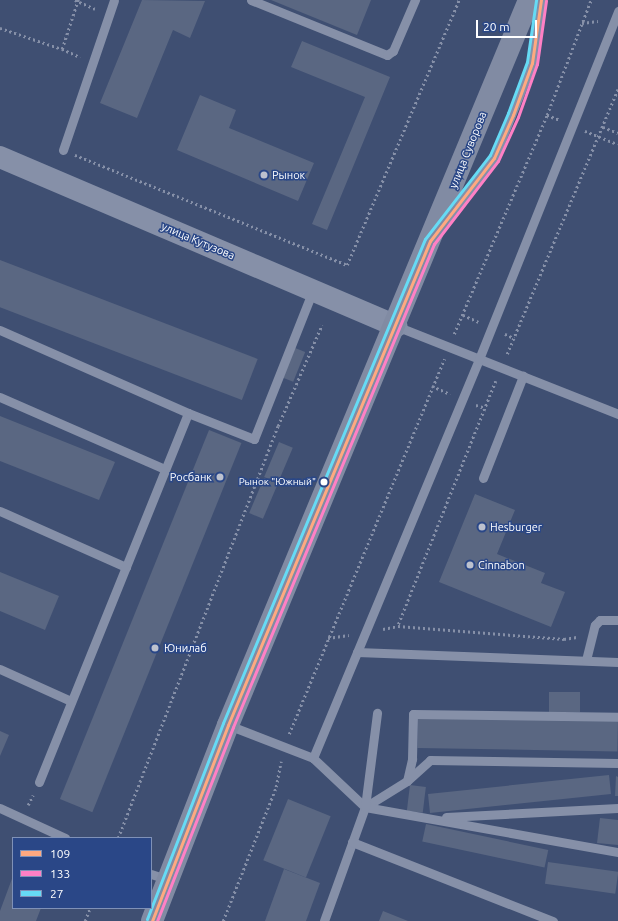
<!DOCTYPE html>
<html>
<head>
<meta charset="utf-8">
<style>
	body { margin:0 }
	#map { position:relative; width:618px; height:921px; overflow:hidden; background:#3f4f72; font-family:Ubuntu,sans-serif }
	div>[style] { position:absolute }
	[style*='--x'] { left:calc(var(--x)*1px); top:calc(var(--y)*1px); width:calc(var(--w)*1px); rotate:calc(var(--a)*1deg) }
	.building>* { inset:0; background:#5a6782; transform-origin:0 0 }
	.path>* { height:2.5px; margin-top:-1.25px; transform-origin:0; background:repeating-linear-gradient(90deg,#8690a8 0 2px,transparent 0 5px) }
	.service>* { height:9px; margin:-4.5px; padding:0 4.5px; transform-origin:4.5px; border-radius:4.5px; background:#8690a8 }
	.tertiary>* { height:22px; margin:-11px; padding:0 11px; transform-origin:11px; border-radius:11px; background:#8690a8 }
	.secondary>* { height:22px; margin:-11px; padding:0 11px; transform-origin:11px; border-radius:11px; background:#818ba3 }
	.bus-1>* { height:3px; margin:-1.5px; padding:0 1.5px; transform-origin:1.5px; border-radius:1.5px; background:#ffa980 }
	.bus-2>* { height:3px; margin:-1.5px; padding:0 1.5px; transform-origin:1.5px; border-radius:1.5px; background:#ff80c5 }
	.bus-3>* { height:3px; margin:-1.5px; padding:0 1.5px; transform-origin:1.5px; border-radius:1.5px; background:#66dbf5 }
	.dots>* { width:11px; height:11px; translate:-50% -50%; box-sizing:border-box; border:2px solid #2a4787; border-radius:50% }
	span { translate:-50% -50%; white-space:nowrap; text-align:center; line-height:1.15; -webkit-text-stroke:3px #2a4787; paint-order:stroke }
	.bus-label { font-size:10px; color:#fff }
	.right { translate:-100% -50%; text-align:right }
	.street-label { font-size:11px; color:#fff }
	.poi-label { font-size:11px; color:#fff }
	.left { translate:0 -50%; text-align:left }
	.legend { position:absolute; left:12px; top:837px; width:140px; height:72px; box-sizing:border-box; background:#2a4787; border:1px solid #7f91b7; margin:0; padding:5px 7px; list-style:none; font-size:12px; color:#fff }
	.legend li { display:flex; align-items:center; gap:8px; height:20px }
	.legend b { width:20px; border:1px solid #7f91b7 }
	.scale { position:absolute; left:476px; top:20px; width:61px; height:18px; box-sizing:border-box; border:2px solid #fff; border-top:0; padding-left:5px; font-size:12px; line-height:14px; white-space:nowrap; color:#fff; -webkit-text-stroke:3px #2a4787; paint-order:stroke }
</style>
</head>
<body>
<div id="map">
	<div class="building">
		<div style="clip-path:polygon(142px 0,205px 1px,190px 38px,173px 30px,137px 118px,100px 103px)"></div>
		<div style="clip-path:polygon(271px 0,371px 0,357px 35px)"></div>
		<div style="clip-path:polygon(302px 41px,390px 77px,327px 230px,312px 224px,365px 97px,291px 67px)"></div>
		<div style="clip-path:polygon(200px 95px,236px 110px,229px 128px,314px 163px,298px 201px,177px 150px)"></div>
		<div style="left:0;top:260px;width:276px;height:44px;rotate:21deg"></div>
		<div style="left:295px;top:348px;width:11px;height:32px;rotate:22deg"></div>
		<div style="clip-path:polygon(0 416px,115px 462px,99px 500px,0 461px)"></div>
		<div style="left:209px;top:430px;width:35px;height:398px;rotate:22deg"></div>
		<div style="left:279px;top:442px;width:15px;height:38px;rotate:23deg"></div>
		<div style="left:264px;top:478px;width:15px;height:38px;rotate:23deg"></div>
		<div style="clip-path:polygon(475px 494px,515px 510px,497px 554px,545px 573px,541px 583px,565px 592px,551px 627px,439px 582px)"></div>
		<div style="clip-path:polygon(0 572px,59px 596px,45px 630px,0 611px)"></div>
		<div style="left:549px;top:692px;width:31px;height:20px"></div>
		<div style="left:418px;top:717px;width:200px;height:31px;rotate:1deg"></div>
		<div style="clip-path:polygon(0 731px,9px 735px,0 756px)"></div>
		<div style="left:609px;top:775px;width:19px;height:182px;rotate:84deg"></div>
		<div style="clip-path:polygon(616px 776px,618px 777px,618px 796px,615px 796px)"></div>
		<div style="left:410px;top:785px;width:16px;height:26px;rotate:7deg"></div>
		<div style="left:288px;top:799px;width:46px;height:66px;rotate:22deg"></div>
		<div style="clip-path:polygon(600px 818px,618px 820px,618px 845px,597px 843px)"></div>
		<div style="left:426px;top:824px;width:125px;height:18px;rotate:12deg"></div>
		<div style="left:548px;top:862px;width:71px;height:22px;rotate:8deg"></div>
		<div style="clip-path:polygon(284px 869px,320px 883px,306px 921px,265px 921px)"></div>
		<div style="clip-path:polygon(13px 876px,13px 908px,41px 908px,36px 921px,0 921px,0 911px)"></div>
		<div style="clip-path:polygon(383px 911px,408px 921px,379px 921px)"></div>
	</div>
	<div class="path">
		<div style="--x:75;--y:0;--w:22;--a:24"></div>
		<div style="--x:582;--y:23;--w:16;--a:-7"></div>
		<div style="--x:0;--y:28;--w:65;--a:18.7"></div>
		<div style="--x:62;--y:49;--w:52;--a:-71.9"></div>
		<div style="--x:62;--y:49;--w:20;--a:24"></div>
		<div style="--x:547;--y:115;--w:14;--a:21"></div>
		<div style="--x:603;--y:127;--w:16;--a:22"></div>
		<div style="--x:585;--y:131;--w:35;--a:22"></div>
		<div style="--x:75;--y:155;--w:293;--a:22"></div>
		<div style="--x:347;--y:265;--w:288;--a:-67.1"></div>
		<div style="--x:463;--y:315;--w:17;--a:24"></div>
		<div style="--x:454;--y:334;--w:238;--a:-67"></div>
		<div style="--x:547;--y:115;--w:123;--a:-69.1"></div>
		<div style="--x:505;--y:334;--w:10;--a:24"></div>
		<div style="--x:507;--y:354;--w:287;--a:-67.3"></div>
		<div style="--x:496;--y:381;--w:264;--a:111.8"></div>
		<div style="--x:398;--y:626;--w:167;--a:4.5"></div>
		<div style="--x:564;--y:639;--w:13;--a:-9"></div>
		<div style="--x:432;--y:386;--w:20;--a:24"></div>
		<div style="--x:476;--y:405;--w:9;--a:18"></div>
		<div style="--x:383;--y:629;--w:15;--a:-11"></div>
		<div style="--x:328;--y:638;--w:21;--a:-8"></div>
		<div style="--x:289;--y:734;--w:406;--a:-67.5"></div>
		<div style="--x:28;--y:805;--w:11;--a:-63"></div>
		<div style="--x:118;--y:838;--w:442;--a:-68.8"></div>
		<div style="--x:278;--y:426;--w:110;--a:-66.5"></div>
		<div style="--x:85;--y:921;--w:14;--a:-69"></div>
		<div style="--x:223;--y:921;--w:144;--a:-68.4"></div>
		<div style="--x:276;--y:787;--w:26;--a:-79"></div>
	</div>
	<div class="service">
		<div style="--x:251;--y:0;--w:147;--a:22"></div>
		<div style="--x:387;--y:55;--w:7;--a:-34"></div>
		<div style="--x:393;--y:51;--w:56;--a:-66.7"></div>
		<div style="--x:63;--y:150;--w:158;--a:-71.2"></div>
		<div style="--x:446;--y:221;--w:79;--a:-52.7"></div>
		<div style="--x:494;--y:158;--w:102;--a:-68.2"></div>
		<div style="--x:532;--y:63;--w:64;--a:-81.9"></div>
		<div style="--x:396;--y:326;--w:239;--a:21.6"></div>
		<div style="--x:0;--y:330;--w:206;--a:23.8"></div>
		<div style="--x:0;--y:397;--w:180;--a:23.6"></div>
		<div style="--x:483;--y:478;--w:110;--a:-68.6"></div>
		<div style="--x:0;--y:511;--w:138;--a:24"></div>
		<div style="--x:357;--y:652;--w:261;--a:2.2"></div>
		<div style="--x:586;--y:660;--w:36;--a:-76"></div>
		<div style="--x:595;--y:625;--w:7;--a:-45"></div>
		<div style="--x:600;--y:620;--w:18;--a:0"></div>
		<div style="--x:0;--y:669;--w:78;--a:24.3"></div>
		<div style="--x:228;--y:725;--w:91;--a:21.2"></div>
		<div style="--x:313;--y:758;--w:71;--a:43.3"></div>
		<div style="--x:365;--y:807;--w:121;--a:109.8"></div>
		<div style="--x:313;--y:758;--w:432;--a:-67.4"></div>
		<div style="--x:479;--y:359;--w:375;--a:-68.2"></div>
		<div style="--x:407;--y:781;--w:23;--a:-77"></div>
		<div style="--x:412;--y:759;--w:45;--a:-88.7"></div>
		<div style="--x:413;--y:714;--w:205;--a:0.8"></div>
		<div style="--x:39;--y:782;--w:398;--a:-68"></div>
		<div style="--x:188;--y:413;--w:71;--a:21.5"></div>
		<div style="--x:254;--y:439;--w:160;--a:-68.4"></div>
		<div style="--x:365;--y:807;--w:49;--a:-31.8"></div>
		<div style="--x:407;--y:781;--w:31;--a:-42"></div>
		<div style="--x:430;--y:760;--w:188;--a:0.9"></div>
		<div style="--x:365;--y:807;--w:257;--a:10.1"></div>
		<div style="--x:365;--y:807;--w:95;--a:-82.7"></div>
		<div style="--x:0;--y:808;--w:72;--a:24.8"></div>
		<div style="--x:446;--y:817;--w:172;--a:-3"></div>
		<div style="--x:352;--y:842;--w:216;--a:21.5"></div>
		<div style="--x:151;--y:874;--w:16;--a:18"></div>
	</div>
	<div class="tertiary">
		<div style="--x:0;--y:157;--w:431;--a:23.1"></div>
	</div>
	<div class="secondary">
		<div style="--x:152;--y:921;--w:210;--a:-68.8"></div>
		<div style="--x:228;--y:725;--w:785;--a:-67.45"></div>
	</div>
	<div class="bus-1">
		<div style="--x:152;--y:921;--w:210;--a:-68.8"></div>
		<div style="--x:228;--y:725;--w:524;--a:-67.35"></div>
		<div style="--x:430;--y:241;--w:105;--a:-52.4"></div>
		<div style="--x:494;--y:158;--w:47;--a:-66.2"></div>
		<div style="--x:513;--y:115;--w:55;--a:-69.9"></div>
		<div style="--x:532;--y:63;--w:64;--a:-81.9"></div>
	</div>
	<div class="bus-2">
		<div style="--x:157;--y:921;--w:208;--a:-68.6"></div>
		<div style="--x:233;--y:727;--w:523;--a:-67.41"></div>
		<div style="--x:434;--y:244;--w:105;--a:-52.4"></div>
		<div style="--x:498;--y:161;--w:48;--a:-65.6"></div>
		<div style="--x:518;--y:117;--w:56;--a:-70.3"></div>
		<div style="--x:537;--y:64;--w:64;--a:-81.9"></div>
	</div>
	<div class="bus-3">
		<div style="--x:147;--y:919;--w:210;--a:-68.8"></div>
		<div style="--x:223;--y:723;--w:524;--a:-67.35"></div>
		<div style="--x:425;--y:239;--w:106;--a:-52.3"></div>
		<div style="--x:490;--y:155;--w:46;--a:-66.8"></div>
		<div style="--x:508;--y:113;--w:54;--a:-69.6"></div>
		<div style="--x:527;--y:62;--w:63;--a:-81.7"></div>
	</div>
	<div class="dots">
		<div style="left:264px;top:175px;background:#bcc1ce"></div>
		<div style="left:220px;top:477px;background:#bcc1ce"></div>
		<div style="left:324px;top:482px;background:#fff"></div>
		<div style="left:482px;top:527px;background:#bcc1ce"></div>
		<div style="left:470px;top:565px;background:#bcc1ce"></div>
		<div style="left:155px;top:648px;background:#bcc1ce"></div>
	</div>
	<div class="bus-label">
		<span class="right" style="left:316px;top:482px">Рынок "Южный"</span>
	</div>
	<div class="street-label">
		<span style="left:468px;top:150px;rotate:-68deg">улица Суворова</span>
		<span style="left:198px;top:241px;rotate:23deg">улица Кутузова</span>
	</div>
	<div class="poi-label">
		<span class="left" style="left:272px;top:175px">Рынок</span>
		<span class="right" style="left:212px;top:477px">Росбанк</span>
		<span class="left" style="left:490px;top:527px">Hesburger</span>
		<span class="left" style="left:478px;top:565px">Cinnabon</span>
		<span class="left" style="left:164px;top:648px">Юнилаб</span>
	</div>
	<ul class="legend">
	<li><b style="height:5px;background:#ffa980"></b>109</li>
	<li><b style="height:5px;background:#ff80c5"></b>133</li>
	<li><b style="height:5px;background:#66dbf5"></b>27</li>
	</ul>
	<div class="scale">20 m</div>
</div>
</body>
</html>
